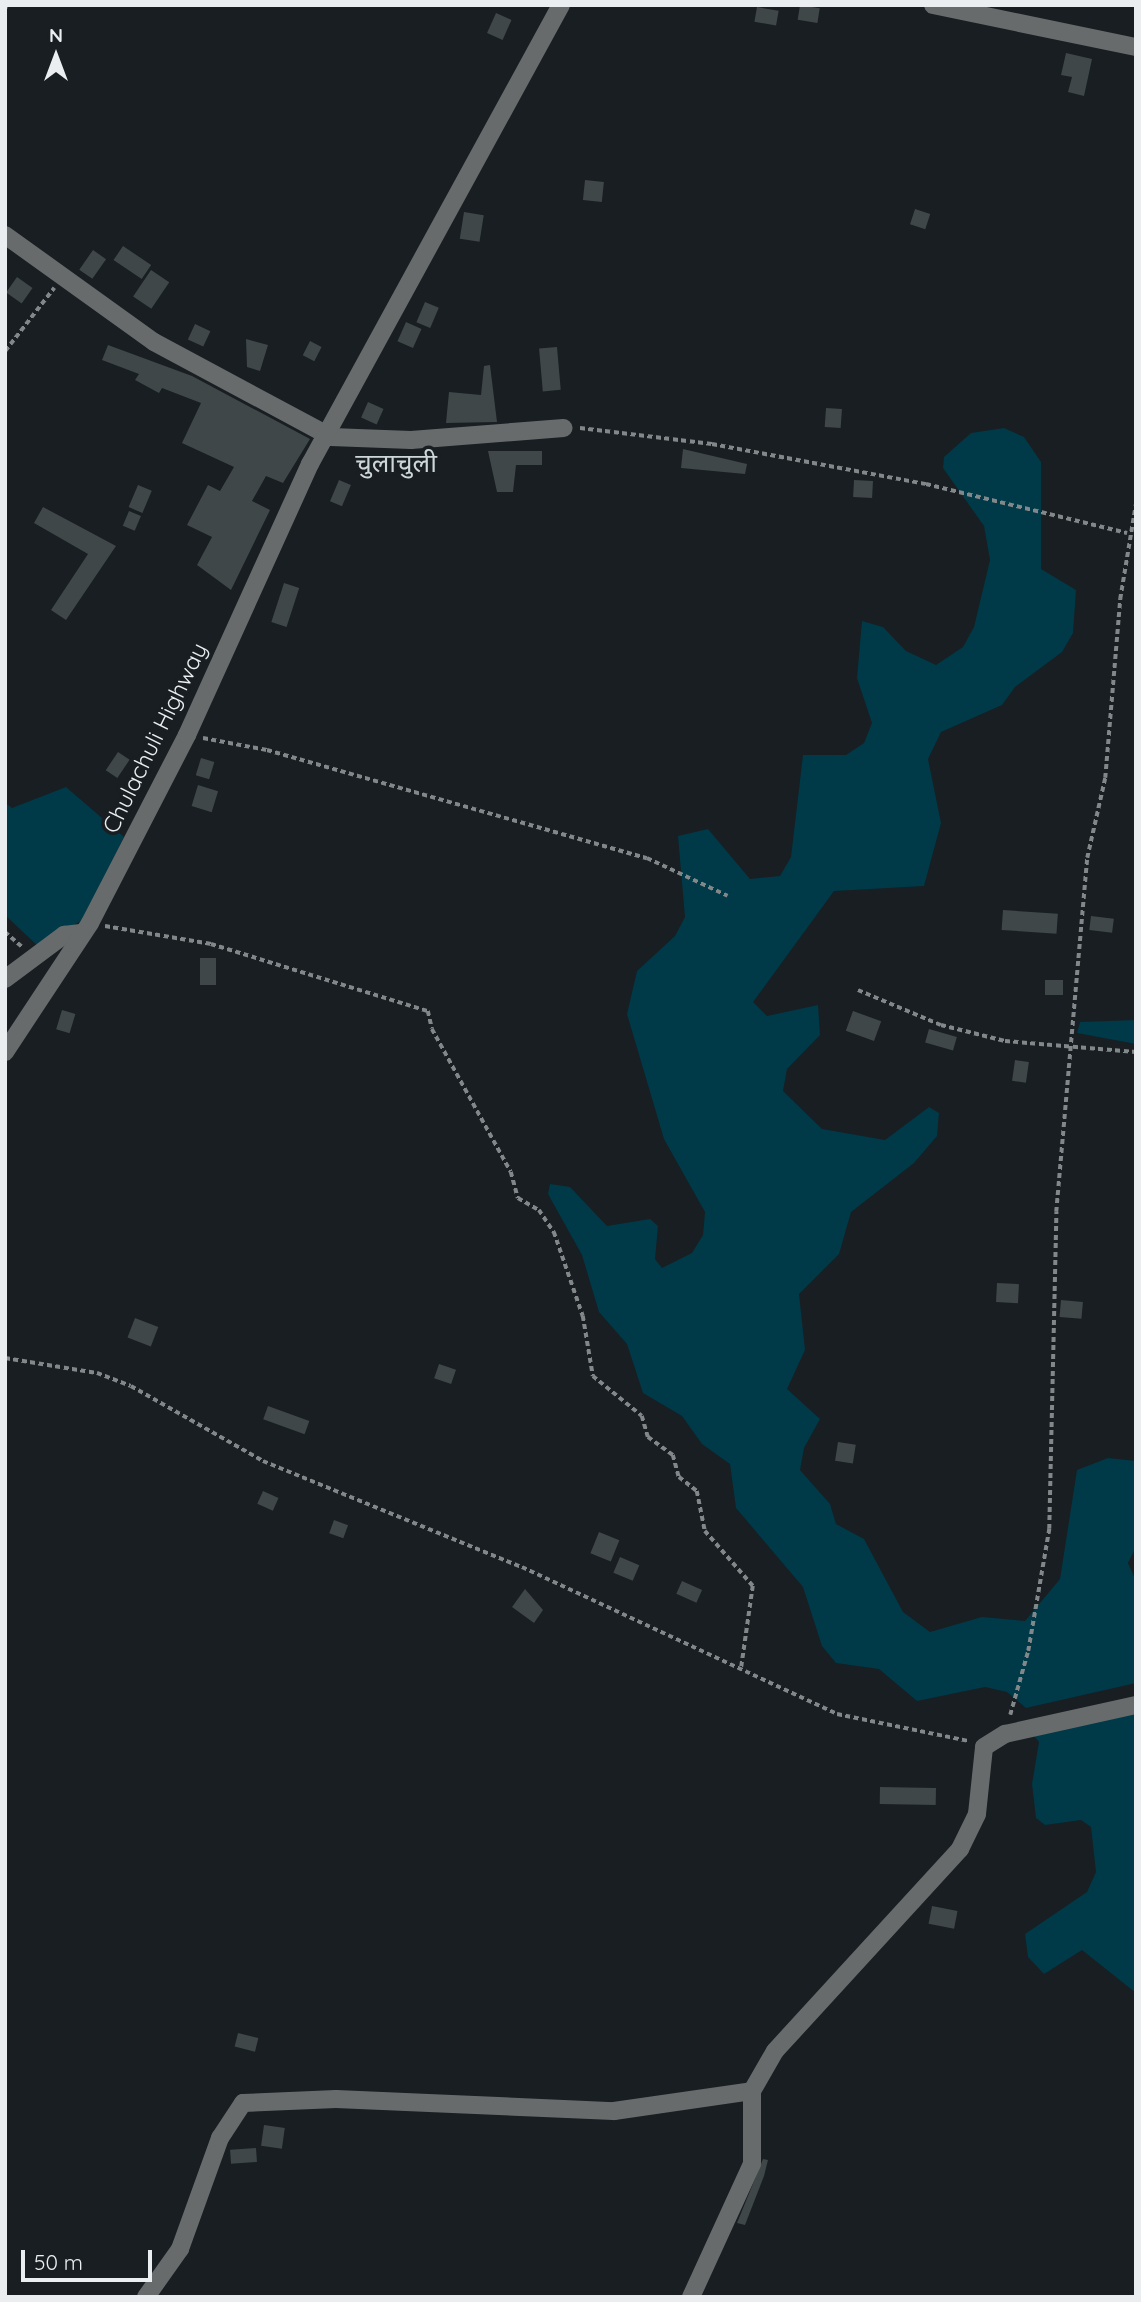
<!DOCTYPE html>
<html>
<head>
<meta charset="utf-8">
<style>
	body { margin:0 }
	#map { position:relative; width:1141px; height:2302px; overflow:hidden; background:#181e21; font-family:Quicksand,"Noto Sans Devanagari",sans-serif }
	div>[style] { position:absolute }
	[style*='--x'] { left:calc(var(--x)*1px); top:calc(var(--y)*1px); width:calc(var(--w)*1px); rotate:calc(var(--a)*1deg) }
	.green>* { inset:0; background:#003948 }
	.building>* { inset:0; background:#3f4749; transform-origin:0 0 }
	.path>* { height:3.5px; margin-top:-1.75px; transform-origin:0; background:repeating-linear-gradient(90deg,#82878a 0 5px,transparent 0 8.5px) }
	.minor>* { height:18px; margin:-9px; padding:0 9px; transform-origin:9px; border-radius:9px; background:#676b6c }
	.tertiary>* { height:18px; margin:-9px; padding:0 9px; transform-origin:9px; border-radius:9px; background:#676b6c }
	span { translate:-50% -50%; white-space:nowrap; text-align:center; line-height:1.15; -webkit-text-stroke:7px #181e21; paint-order:stroke }
	.street-label { font-size:23px; color:#eaeef0 }
	.quarter-label { font-size:26px; color:#cdd6d9 }
	.frame { position:absolute; inset:0; border:7px solid #eaeef0; pointer-events:none }
	.north { position:absolute; left:21px; top:21px; width:70px; height:70px; -webkit-text-stroke:5px #181e21; paint-order:stroke; rotate:0deg; font-size:19px; font-weight:700; line-height:28px; text-align:center; color:#eaeef0 }
	.north::after { content:''; display:block; margin:auto; width:24px; height:32px; background:#eaeef0; clip-path:polygon(50% 0,100% 100%,50% 72%,0 100%) }
	.scale { position:absolute; left:21px; top:2250px; width:131px; height:32px; box-sizing:border-box; border:4px solid #eaeef0; border-top:0; padding-left:9px; font-size:21px; line-height:24px; white-space:nowrap; color:#eaeef0; -webkit-text-stroke:5px #181e21; paint-order:stroke }
</style>
</head>
<body>
<div id="map">
	<div class="green">
		<div style="clip-path:polygon(1004px 428px,1024px 437px,1041px 462px,1041px 569px,1076px 590px,1073px 633px,1062px 652px,1015px 687px,1002px 705px,941px 732px,928px 759px,941px 823px,924px 886px,834px 891px,753px 1002px,767px 1016px,818px 1005px,820px 1035px,787px 1069px,783px 1091px,822px 1129px,885px 1140px,929px 1107px,939px 1113px,937px 1136px,914px 1163px,851px 1212px,839px 1254px,799px 1294px,805px 1350px,787px 1389px,820px 1419px,804px 1448px,800px 1470px,830px 1504px,836px 1524px,864px 1539px,903px 1612px,930px 1632px,982px 1617px,1025px 1621px,1060px 1579px,1077px 1470px,1108px 1458px,1136px 1461px,1136px 1547px,1128px 1563px,1136px 1581px,1136px 1683px,1026px 1708px,1007px 1692px,985px 1687px,917px 1701px,879px 1669px,836px 1663px,822px 1646px,803px 1587px,736px 1508px,730px 1464px,702px 1444px,682px 1416px,643px 1393px,627px 1344px,599px 1312px,582px 1255px,548px 1194px,550px 1184px,570px 1187px,607px 1226px,650px 1219px,658px 1226px,655px 1259px,662px 1268px,692px 1253px,703px 1235px,705px 1212px,664px 1139px,627px 1014px,637px 971px,675px 936px,685px 917px,678px 836px,708px 829px,750px 879px,780px 876px,791px 857px,803px 755px,846px 755px,864px 743px,872px 723px,857px 678px,862px 621px,883px 627px,906px 651px,936px 665px,963px 647px,974px 627px,990px 560px,984px 526px,943px 468px,944px 457px,971px 433px)"></div>
		<div style="clip-path:polygon(66px 787px,124px 837px,82px 920px,39px 947px,5px 915px,5px 803px,12px 808px)"></div>
		<div style="clip-path:polygon(1136px 1020px,1136px 1044px,1077px 1033px,1080px 1022px)"></div>
		<div style="clip-path:polygon(1136px 1698px,1136px 1993px,1082px 1950px,1044px 1974px,1028px 1957px,1025px 1934px,1087px 1892px,1096px 1872px,1091px 1827px,1081px 1820px,1045px 1825px,1036px 1818px,1032px 1784px,1039px 1742px,1032px 1733px)"></div>
	</div>
	<div class="building">
		<div style="left:800px;top:5px;width:20px;height:15px;rotate:9deg"></div>
		<div style="left:757px;top:7px;width:22px;height:15px;rotate:10deg"></div>
		<div style="left:496px;top:13px;width:17px;height:22px;rotate:24deg"></div>
		<div style="clip-path:polygon(1066px 53px,1092px 59px,1084px 96px,1068px 92px,1072px 77px,1061px 75px)"></div>
		<div style="left:585px;top:180px;width:19px;height:20px;rotate:6deg"></div>
		<div style="left:915px;top:209px;width:16px;height:16px;rotate:18deg"></div>
		<div style="left:464px;top:212px;width:20px;height:27px;rotate:9deg"></div>
		<div style="left:123px;top:246px;width:34px;height:17px;rotate:34deg"></div>
		<div style="left:93px;top:250px;width:16px;height:24px;rotate:35deg"></div>
		<div style="left:151px;top:270px;width:22px;height:32px;rotate:34deg"></div>
		<div style="left:17px;top:277px;width:19px;height:19px;rotate:35deg"></div>
		<div style="left:425px;top:302px;width:15px;height:22px;rotate:23deg"></div>
		<div style="left:406px;top:322px;width:17px;height:21px;rotate:24deg"></div>
		<div style="left:195px;top:324px;width:17px;height:17px;rotate:25deg"></div>
		<div style="clip-path:polygon(246px 339px,268px 345px,260px 371px,247px 367px)"></div>
		<div style="left:310px;top:341px;width:13px;height:16px;rotate:27deg"></div>
		<div style="clip-path:polygon(108px 345px,192px 376px,310px 439px,283px 483px,266px 476px,252px 501px,270px 510px,231px 590px,197px 565px,212px 537px,187px 525px,208px 485px,220px 491px,234px 467px,182px 443px,201px 403px,162px 388px,159px 393px,135px 380px,139px 374px,102px 360px)"></div>
		<div style="left:557px;top:347px;width:43px;height:18px;rotate:85deg"></div>
		<div style="clip-path:polygon(490px 365px,497px 422px,446px 423px,449px 392px,481px 395px,484px 366px)"></div>
		<div style="left:368px;top:402px;width:17px;height:17px;rotate:24deg"></div>
		<div style="left:826px;top:408px;width:16px;height:19px;rotate:4deg"></div>
		<div style="clip-path:polygon(683px 449px,747px 464px,745px 474px,681px 468px)"></div>
		<div style="clip-path:polygon(488px 451px,542px 451px,542px 465px,516px 465px,513px 492px,497px 492px)"></div>
		<div style="left:339px;top:480px;width:13px;height:23px;rotate:23deg"></div>
		<div style="left:854px;top:480px;width:19px;height:17px;rotate:3deg"></div>
		<div style="left:138px;top:485px;width:15px;height:24px;rotate:23deg"></div>
		<div style="clip-path:polygon(43px 507px,116px 546px,66px 620px,51px 610px,88px 554px,34px 523px)"></div>
		<div style="left:129px;top:511px;width:13px;height:16px;rotate:23deg"></div>
		<div style="left:284px;top:583px;width:16px;height:41px;rotate:18deg"></div>
		<div style="left:118px;top:752px;width:14px;height:22px;rotate:34deg"></div>
		<div style="left:201px;top:758px;width:14px;height:18px;rotate:17deg"></div>
		<div style="left:198px;top:785px;width:21px;height:22px;rotate:17deg"></div>
		<div style="left:1003px;top:910px;width:55px;height:20px;rotate:4deg"></div>
		<div style="left:1091px;top:916px;width:23px;height:14px;rotate:7deg"></div>
		<div style="left:200px;top:958px;width:16px;height:27px"></div>
		<div style="left:1045px;top:980px;width:18px;height:15px"></div>
		<div style="left:62px;top:1010px;width:14px;height:20px;rotate:17deg"></div>
		<div style="left:853px;top:1011px;width:30px;height:21px;rotate:20deg"></div>
		<div style="left:929px;top:1029px;width:29px;height:14px;rotate:16deg"></div>
		<div style="left:1015px;top:1060px;width:14px;height:21px;rotate:8deg"></div>
		<div style="left:997px;top:1283px;width:22px;height:19px;rotate:3deg"></div>
		<div style="left:1061px;top:1300px;width:22px;height:17px;rotate:5deg"></div>
		<div style="left:135px;top:1318px;width:25px;height:21px;rotate:21deg"></div>
		<div style="left:439px;top:1364px;width:18px;height:15px;rotate:19deg"></div>
		<div style="left:268px;top:1406px;width:44px;height:14px;rotate:20deg"></div>
		<div style="left:838px;top:1442px;width:18px;height:19px;rotate:9deg"></div>
		<div style="left:263px;top:1491px;width:17px;height:14px;rotate:24deg"></div>
		<div style="left:334px;top:1520px;width:15px;height:14px;rotate:20deg"></div>
		<div style="left:599px;top:1532px;width:22px;height:23px;rotate:22deg"></div>
		<div style="left:620px;top:1557px;width:21px;height:17px;rotate:23deg"></div>
		<div style="left:682px;top:1581px;width:22px;height:14px;rotate:24deg"></div>
		<div style="clip-path:polygon(525px 1589px,543px 1610px,534px 1623px,512px 1607px)"></div>
		<div style="left:880px;top:1787px;width:56px;height:17px;rotate:1deg"></div>
		<div style="left:932px;top:1906px;width:26px;height:18px;rotate:11deg"></div>
		<div style="left:238px;top:2033px;width:21px;height:14px;rotate:14deg"></div>
		<div style="left:264px;top:2125px;width:21px;height:21px;rotate:8deg"></div>
		<div style="left:256px;top:2148px;width:14px;height:26px;rotate:86deg"></div>
		<div style="clip-path:polygon(763px 2159px,768px 2160px,764px 2176px,745px 2225px,737px 2223px)"></div>
	</div>
	<div class="path">
		<div style="--x:5;--y:9;--w:4;--a:-76"></div>
		<div style="--x:5;--y:351;--w:80;--a:-52.1"></div>
		<div style="--x:580;--y:428;--w:133;--a:6.9"></div>
		<div style="--x:712;--y:444;--w:218;--a:10.6"></div>
		<div style="--x:926;--y:484;--w:207;--a:13.7"></div>
		<div style="--x:203;--y:738;--w:65;--a:10.6"></div>
		<div style="--x:267;--y:750;--w:395;--a:15.9"></div>
		<div style="--x:647;--y:858;--w:89;--a:25.1"></div>
		<div style="--x:105;--y:926;--w:108;--a:9.6"></div>
		<div style="--x:211;--y:944;--w:227;--a:17.2"></div>
		<div style="--x:428;--y:1011;--w:18;--a:77"></div>
		<div style="--x:432;--y:1029;--w:163;--a:61.1"></div>
		<div style="--x:511;--y:1172;--w:27;--a:75"></div>
		<div style="--x:518;--y:1198;--w:24;--a:30"></div>
		<div style="--x:539;--y:1210;--w:27;--a:56"></div>
		<div style="--x:554;--y:1232;--w:89;--a:71"></div>
		<div style="--x:583;--y:1316;--w:61;--a:80.5"></div>
		<div style="--x:593;--y:1376;--w:63;--a:39.2"></div>
		<div style="--x:642;--y:1416;--w:22;--a:74"></div>
		<div style="--x:648;--y:1437;--w:31;--a:36"></div>
		<div style="--x:673;--y:1455;--w:23;--a:75"></div>
		<div style="--x:679;--y:1477;--w:23;--a:38"></div>
		<div style="--x:697;--y:1491;--w:41;--a:78.7"></div>
		<div style="--x:705;--y:1531;--w:73;--a:48.9"></div>
		<div style="--x:753;--y:1586;--w:85;--a:98.1"></div>
		<div style="--x:5;--y:932;--w:23;--a:41"></div>
		<div style="--x:858;--y:990;--w:90;--a:22.9"></div>
		<div style="--x:941;--y:1025;--w:66;--a:14"></div>
		<div style="--x:1005;--y:1041;--w:131;--a:4.8"></div>
		<div style="--x:5;--y:1358;--w:93;--a:9.3"></div>
		<div style="--x:97;--y:1373;--w:36;--a:21"></div>
		<div style="--x:131;--y:1386;--w:152;--a:29.6"></div>
		<div style="--x:263;--y:1461;--w:280;--a:22.3"></div>
		<div style="--x:522;--y:1567;--w:348;--a:25"></div>
		<div style="--x:837;--y:1714;--w:135;--a:11.6"></div>
		<div style="--x:1010;--y:1715;--w:66;--a:-74.3"></div>
		<div style="--x:1028;--y:1651;--w:124;--a:-80.2"></div>
		<div style="--x:1049;--y:1529;--w:317;--a:-88.7"></div>
		<div style="--x:1056;--y:1212;--w:355;--a:-85"></div>
		<div style="--x:1087;--y:858;--w:82;--a:-77.3"></div>
		<div style="--x:1105;--y:778;--w:180;--a:-85.2"></div>
		<div style="--x:1120;--y:599;--w:98;--a:-80.6"></div>
	</div>
	<div class="minor">
		<div style="--x:5;--y:235;--w:183;--a:35.7"></div>
		<div style="--x:154;--y:342;--w:201;--a:28.2"></div>
		<div style="--x:331;--y:437;--w:80;--a:2.1"></div>
		<div style="--x:411;--y:440;--w:153;--a:-4.5"></div>
		<div style="--x:5;--y:979;--w:74;--a:-36.7"></div>
		<div style="--x:64;--y:935;--w:17;--a:-7"></div>
		<div style="--x:146;--y:2297;--w:59;--a:-54.7"></div>
		<div style="--x:180;--y:2249;--w:118;--a:-70.2"></div>
		<div style="--x:220;--y:2138;--w:42;--a:-56.7"></div>
		<div style="--x:243;--y:2103;--w:93;--a:-2.5"></div>
		<div style="--x:336;--y:2099;--w:278;--a:2.5"></div>
		<div style="--x:614;--y:2111;--w:139;--a:-8.2"></div>
		<div style="--x:752;--y:2091;--w:46;--a:-60.1"></div>
		<div style="--x:775;--y:2051;--w:274;--a:-47.5"></div>
		<div style="--x:960;--y:1849;--w:39;--a:-64"></div>
		<div style="--x:977;--y:1814;--w:67;--a:-84"></div>
		<div style="--x:984;--y:1747;--w:25;--a:-32"></div>
		<div style="--x:1005;--y:1734;--w:134;--a:-12.5"></div>
		<div style="--x:691;--y:2297;--w:146;--a:-65.4"></div>
		<div style="--x:752;--y:2164;--w:73;--a:-90"></div>
	</div>
	<div class="tertiary">
		<div style="--x:933;--y:5;--w:207;--a:11.7"></div>
		<div style="--x:5;--y:1052;--w:154;--a:-56.6"></div>
		<div style="--x:90;--y:923;--w:212;--a:-62.7"></div>
		<div style="--x:187;--y:735;--w:298;--a:-65.6"></div>
		<div style="--x:310;--y:464;--w:523;--a:-61.33"></div>
	</div>
	<div class="street-label">
		<span style="left:155px;top:738px;rotate:-64deg">Chulachuli Highway</span>
	</div>
	<div class="quarter-label">
		<span style="left:396px;top:463px">चुलाचुली</span>
	</div>
	<div class="frame"></div>
	<div class="north">N</div>
	<div class="scale">50 m</div>
</div>
</body>
</html>
